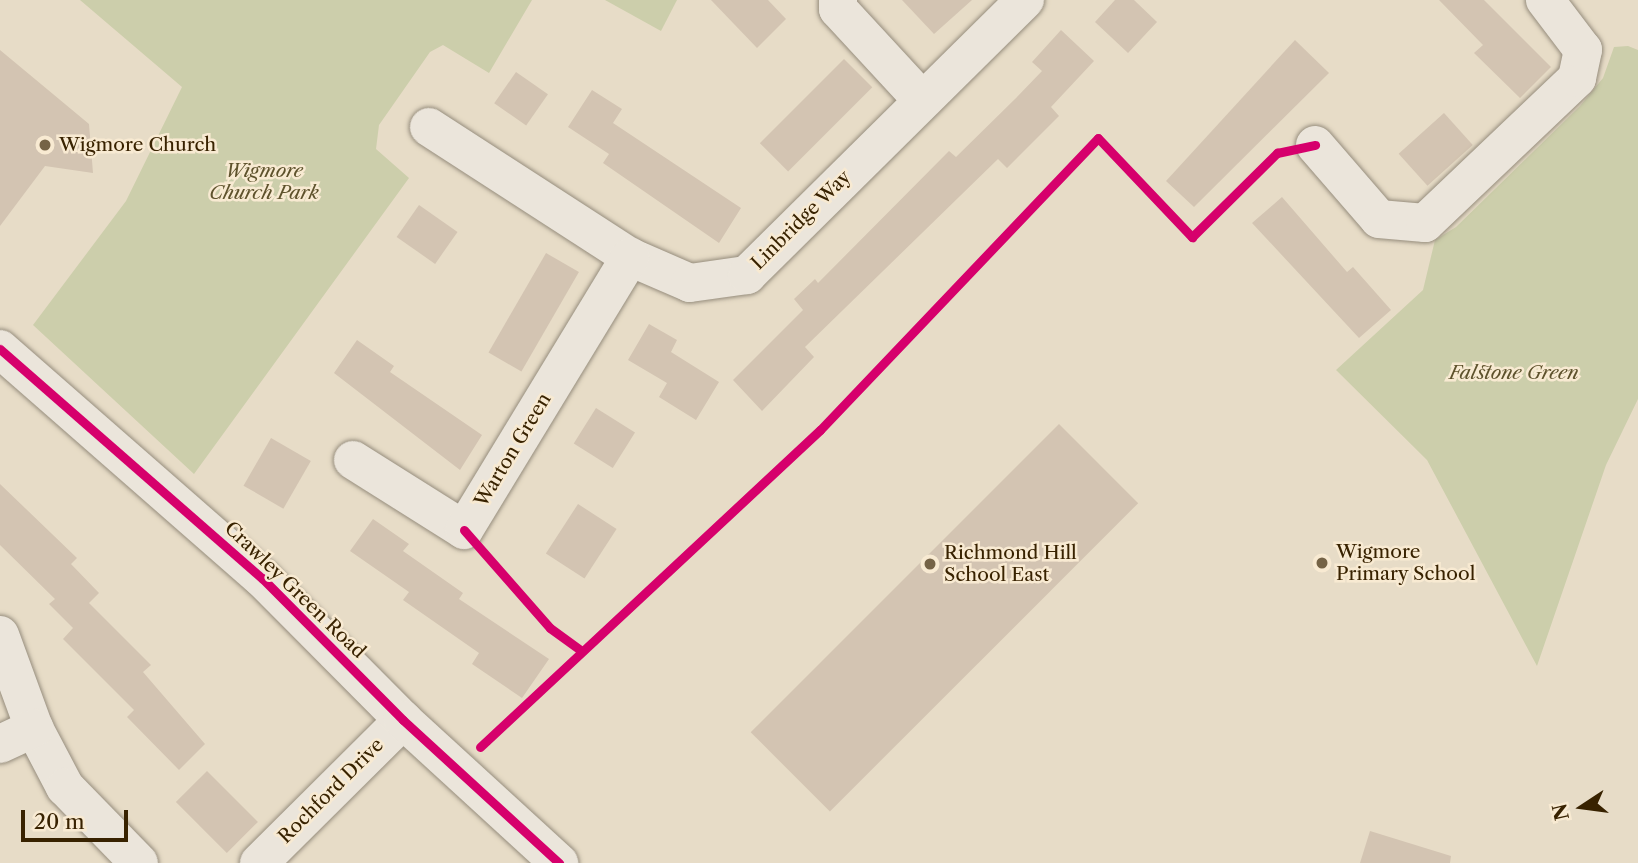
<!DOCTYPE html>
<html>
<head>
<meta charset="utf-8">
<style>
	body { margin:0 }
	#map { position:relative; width:1638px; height:863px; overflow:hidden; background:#e7dcc7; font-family:"Libre Caslon Text",serif }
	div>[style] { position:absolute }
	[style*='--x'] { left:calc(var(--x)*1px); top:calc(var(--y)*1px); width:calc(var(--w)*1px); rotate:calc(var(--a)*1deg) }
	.green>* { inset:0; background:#ccceab }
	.building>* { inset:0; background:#d3c4b2; transform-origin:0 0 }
	.roads { filter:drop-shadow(0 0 2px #968d7d) drop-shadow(0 0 2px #968d7d) }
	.minor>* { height:38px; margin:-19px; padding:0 19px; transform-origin:19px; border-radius:19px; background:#ebe5db }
	.tertiary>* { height:38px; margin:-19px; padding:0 19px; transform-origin:19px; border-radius:19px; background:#ebe5db }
	.cycleway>* { height:9px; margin:-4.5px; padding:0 4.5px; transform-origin:4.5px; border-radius:4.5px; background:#d6006c }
	.dots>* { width:19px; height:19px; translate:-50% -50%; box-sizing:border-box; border:4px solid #f8ead2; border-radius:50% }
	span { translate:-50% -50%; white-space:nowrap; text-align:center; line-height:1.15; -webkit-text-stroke:5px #f8ead2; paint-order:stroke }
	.poi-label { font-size:19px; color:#382200 }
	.left { translate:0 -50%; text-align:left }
	.park-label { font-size:19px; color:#5e522c; font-style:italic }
	.street-label { font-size:19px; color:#382200 }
	.north { position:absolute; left:1547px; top:772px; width:70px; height:70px; -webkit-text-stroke:5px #f8ead2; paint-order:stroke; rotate:257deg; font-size:19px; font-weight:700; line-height:28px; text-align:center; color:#382200 }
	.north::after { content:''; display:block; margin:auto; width:24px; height:32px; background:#382200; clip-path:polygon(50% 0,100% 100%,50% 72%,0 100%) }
	.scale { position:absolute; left:21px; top:810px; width:107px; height:32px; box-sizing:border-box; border:4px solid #382200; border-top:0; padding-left:9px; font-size:21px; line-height:24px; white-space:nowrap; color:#382200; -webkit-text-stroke:5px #f8ead2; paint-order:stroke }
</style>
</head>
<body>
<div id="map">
	<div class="green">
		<div style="clip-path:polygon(80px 0,532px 0,489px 73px,443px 45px,430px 52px,379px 125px,376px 149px,409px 178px,194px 474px,33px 325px,126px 201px,182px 87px)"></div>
		<div style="clip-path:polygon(605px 0,677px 0,661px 31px)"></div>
		<div style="clip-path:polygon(1628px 46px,1638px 50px,1638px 399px,1606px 465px,1537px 666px,1427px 460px,1336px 370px,1423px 290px,1435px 240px,1456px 227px,1580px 106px,1603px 78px,1614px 47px)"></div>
	</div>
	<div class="building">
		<div style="clip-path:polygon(711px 0,768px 0,786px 19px,757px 48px)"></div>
		<div style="clip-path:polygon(902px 0,972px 0,934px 34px)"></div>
		<div style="clip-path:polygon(1115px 0,1134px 0,1157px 22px,1128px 53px,1095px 22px)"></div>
		<div style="clip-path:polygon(1439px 0,1484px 0,1551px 67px,1520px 98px,1474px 53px,1483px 45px)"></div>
		<div style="clip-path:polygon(1061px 30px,1094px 61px,1051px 107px,1059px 116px,1007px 168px,998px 159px,805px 347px,814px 357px,762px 411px,733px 380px,803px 310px,794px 299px,815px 279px,818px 283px,949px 151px,956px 157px,1015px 99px,1042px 71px,1032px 62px)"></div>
		<div style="clip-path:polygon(1295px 40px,1329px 73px,1194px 207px,1166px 181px)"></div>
		<div style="clip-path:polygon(0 50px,89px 124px,93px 173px,45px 166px,0 226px)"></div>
		<div style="left:844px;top:59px;width:40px;height:119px;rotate:45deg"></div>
		<div style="left:516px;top:72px;width:39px;height:38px;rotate:35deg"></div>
		<div style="clip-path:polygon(592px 90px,622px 109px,613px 123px,741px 208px,719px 243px,603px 163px,609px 154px,568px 127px)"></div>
		<div style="left:1444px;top:113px;width:43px;height:61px;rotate:48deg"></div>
		<div style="clip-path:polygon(1282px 197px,1347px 272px,1353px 267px,1391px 310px,1359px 338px,1252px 223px)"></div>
		<div style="left:419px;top:205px;width:47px;height:39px;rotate:35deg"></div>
		<div style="left:546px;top:253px;width:38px;height:115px;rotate:30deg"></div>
		<div style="clip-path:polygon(649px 324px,677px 340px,671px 352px,719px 382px,696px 420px,659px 397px,667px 383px,628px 360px)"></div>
		<div style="clip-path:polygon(357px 340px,394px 366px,390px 372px,482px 435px,460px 470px,334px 373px)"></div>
		<div style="left:596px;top:408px;width:46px;height:42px;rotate:32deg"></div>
		<div style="left:1059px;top:424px;width:112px;height:436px;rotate:45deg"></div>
		<div style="left:271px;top:438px;width:46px;height:55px;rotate:30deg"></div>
		<div style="clip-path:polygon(0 484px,77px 558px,71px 564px,99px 593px,89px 603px,151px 665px,143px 672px,205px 744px,179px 770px,127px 717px,134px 710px,63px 639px,73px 628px,49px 604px,55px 599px,0 545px)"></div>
		<div style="left:578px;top:504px;width:46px;height:59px;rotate:33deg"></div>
		<div style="clip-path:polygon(373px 519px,409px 544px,403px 551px,463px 593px,459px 599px,549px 659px,522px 698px,472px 664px,479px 653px,403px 600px,409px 592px,350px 551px)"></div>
		<div style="left:207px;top:771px;width:72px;height:44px;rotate:45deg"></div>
		<div style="clip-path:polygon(1370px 831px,1451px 856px,1450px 863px,1360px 863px)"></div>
	</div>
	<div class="roads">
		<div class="minor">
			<div style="--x:838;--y:0;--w:9;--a:90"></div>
			<div style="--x:838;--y:9;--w:122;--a:47.3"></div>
			<div style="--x:429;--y:127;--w:239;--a:32.9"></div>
			<div style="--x:630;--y:257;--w:65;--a:23.4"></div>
			<div style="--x:690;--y:283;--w:58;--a:-8"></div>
			<div style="--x:747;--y:275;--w:391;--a:-44.7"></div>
			<div style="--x:1315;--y:145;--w:98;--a:49.1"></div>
			<div style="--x:1379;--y:219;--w:46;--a:5"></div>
			<div style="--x:1425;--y:223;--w:210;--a:-43.6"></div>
			<div style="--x:1577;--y:78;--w:29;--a:-78"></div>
			<div style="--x:1583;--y:50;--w:63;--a:-127.2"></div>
			<div style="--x:353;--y:460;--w:131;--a:32.2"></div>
			<div style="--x:464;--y:530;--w:320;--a:-58.7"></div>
			<div style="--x:0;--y:635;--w:99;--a:69.9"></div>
			<div style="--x:34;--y:728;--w:67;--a:62.3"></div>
			<div style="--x:65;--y:787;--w:106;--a:45.8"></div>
			<div style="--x:0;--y:744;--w:38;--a:-25"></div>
			<div style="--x:259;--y:863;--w:203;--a:-44.8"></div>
		</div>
		<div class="tertiary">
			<div style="--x:0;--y:349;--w:348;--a:41.2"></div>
			<div style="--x:262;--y:578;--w:200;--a:45.2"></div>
			<div style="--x:403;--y:720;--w:212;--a:42.5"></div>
		</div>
	</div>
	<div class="cycleway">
		<div style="--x:0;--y:349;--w:348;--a:41.2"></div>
		<div style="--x:262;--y:578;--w:200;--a:45.2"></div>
		<div style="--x:403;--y:720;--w:212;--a:42.5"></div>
		<div style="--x:464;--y:530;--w:130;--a:48.7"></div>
		<div style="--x:550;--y:628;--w:39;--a:36"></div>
		<div style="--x:480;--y:747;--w:465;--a:-43"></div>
		<div style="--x:820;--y:430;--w:403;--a:-46.4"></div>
		<div style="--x:1098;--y:138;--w:137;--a:46.5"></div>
		<div style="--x:1192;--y:237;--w:120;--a:-44.7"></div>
		<div style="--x:1277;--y:153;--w:39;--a:-12"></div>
	</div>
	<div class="dots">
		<div style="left:45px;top:145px;background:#756346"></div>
		<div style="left:1322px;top:563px;background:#756346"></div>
		<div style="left:930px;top:564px;background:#756346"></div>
	</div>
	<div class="poi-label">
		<span class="left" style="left:59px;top:145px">Wigmore Church</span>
		<span class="left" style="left:1336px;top:563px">Wigmore<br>Primary School</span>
		<span class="left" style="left:944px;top:564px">Richmond Hill<br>School East</span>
	</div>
	<div class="park-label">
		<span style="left:264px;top:182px">Wigmore<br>Church Park</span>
		<span style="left:1514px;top:373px">Falstone Green</span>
	</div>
	<div class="street-label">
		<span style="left:801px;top:220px;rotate:-45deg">Linbridge Way</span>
		<span style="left:513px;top:450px;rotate:-59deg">Warton Green</span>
		<span style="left:295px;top:590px;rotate:44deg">Crawley Green Road</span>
		<span style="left:331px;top:791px;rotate:-45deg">Rochford Drive</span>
	</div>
	<div class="north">N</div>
	<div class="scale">20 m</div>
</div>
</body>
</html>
